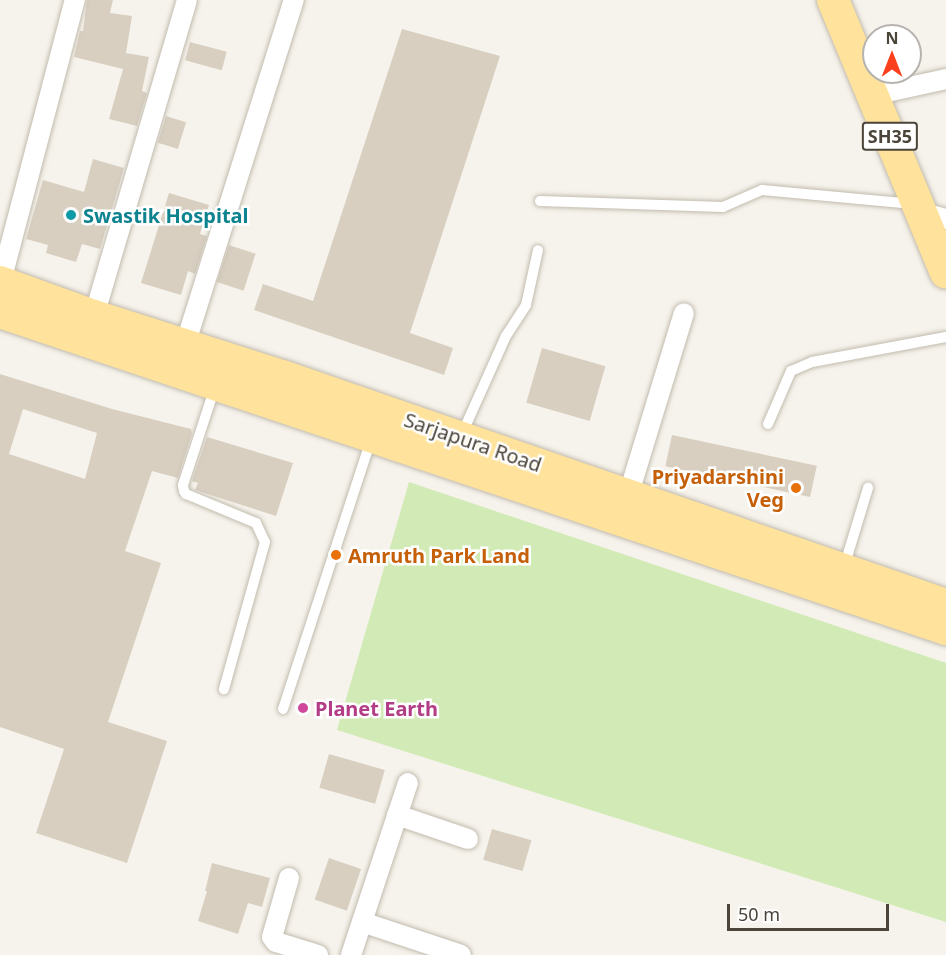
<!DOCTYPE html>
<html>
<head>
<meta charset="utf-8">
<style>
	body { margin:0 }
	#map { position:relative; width:946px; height:955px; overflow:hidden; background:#f6f3ec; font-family:"Noto Sans",sans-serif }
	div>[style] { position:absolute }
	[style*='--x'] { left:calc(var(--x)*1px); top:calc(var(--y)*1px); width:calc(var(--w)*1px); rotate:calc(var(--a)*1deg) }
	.green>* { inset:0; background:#d2eab5 }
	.building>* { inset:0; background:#d8cfc1; transform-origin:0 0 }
	.roads { filter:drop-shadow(0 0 2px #c2bbae) drop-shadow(0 0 2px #c2bbae) }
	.lane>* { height:10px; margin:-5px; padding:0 5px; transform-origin:5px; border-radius:5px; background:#fff }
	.street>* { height:20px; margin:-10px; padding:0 10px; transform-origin:10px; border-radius:10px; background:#fff }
	.primary>* { height:32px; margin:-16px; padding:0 16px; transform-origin:16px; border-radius:16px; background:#ffe39c }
	.dots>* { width:16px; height:16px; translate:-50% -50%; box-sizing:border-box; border:3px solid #fff; border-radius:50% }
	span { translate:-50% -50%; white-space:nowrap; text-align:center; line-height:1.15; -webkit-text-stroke:5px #fff; paint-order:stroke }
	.shield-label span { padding:2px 4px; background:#fff; border:2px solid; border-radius:4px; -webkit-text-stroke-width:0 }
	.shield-label { font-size:18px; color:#4b4439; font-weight:700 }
	.culture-label { font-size:20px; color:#0d838f; font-weight:700 }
	.left { translate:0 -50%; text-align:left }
	.street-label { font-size:20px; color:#4b4439 }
	.food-label { font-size:20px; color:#c56008; font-weight:700 }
	.right { translate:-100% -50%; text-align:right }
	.hotel-label { font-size:20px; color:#b23c85; font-weight:700 }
	.north { position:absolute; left:862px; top:24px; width:60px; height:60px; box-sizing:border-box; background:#fff; border:2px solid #b7b4b0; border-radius:50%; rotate:0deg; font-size:16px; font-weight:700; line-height:24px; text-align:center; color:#4b4439 }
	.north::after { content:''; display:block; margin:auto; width:21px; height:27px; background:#fc3f1d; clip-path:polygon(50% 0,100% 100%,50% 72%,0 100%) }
	.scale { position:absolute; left:727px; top:904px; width:162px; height:27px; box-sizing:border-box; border:3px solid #4b4439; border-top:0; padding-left:8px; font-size:18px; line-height:21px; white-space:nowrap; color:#4b4439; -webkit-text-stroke:4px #fff; paint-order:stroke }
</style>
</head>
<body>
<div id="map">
	<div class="green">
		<div style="clip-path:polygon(409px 482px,946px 663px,946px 922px,337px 730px)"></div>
	</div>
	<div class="building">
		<div style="clip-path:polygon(87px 0,113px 0,110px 13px,132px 16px,126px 53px,149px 57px,142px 91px,147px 93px,137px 126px,109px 119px,123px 69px,74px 57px,80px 31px,83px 31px)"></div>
		<div style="clip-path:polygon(402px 29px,500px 56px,410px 333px,453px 348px,444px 375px,254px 310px,263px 284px,313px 301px)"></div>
		<div style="left:190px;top:42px;width:38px;height:19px;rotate:15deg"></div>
		<div style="left:166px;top:116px;width:21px;height:28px;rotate:17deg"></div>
		<div style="clip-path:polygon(93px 159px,124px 168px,100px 249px,82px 244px,76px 262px,46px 253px,48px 245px,26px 239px,43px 180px,84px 192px)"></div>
		<div style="clip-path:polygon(169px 193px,209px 205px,200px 234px,207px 236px,195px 274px,188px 271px,181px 295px,141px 283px)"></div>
		<div style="left:229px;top:245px;width:28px;height:39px;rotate:18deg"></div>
		<div style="left:542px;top:348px;width:66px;height:57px;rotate:16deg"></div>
		<div style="clip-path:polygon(evenodd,0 374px,112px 409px,191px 429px,192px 433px,178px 478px,152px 471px,125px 551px,161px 563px,108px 722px,167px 741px,127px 863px,36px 833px,64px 749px,0 727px,0 374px,23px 409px,97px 433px,85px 479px,9px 454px,23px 409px)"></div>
		<div style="left:672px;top:435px;width:148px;height:32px;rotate:12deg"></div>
		<div style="clip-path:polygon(207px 437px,293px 463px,276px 516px,195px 490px,198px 483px,192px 481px)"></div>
		<div style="left:329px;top:754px;width:58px;height:35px;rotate:16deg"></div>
		<div style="left:492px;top:829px;width:41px;height:32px;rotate:16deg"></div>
		<div style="left:329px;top:858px;width:34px;height:44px;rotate:19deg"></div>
		<div style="clip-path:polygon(212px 863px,270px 878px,262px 907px,248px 903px,238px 934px,198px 921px,207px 891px,205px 891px)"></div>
	</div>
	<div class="roads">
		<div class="lane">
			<div style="--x:540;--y:201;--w:183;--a:1.9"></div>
			<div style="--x:723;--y:207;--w:43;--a:-23.6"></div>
			<div style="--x:762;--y:190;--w:152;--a:5.3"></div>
			<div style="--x:215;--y:387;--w:103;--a:108.1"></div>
			<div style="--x:183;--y:485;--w:6;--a:81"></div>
			<div style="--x:184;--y:491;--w:4;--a:56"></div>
			<div style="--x:186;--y:494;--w:76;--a:22.5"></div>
			<div style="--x:256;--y:523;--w:21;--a:65"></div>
			<div style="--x:265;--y:542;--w:153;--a:105.6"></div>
			<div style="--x:768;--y:424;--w:58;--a:-66.5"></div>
			<div style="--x:791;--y:371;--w:23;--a:-23"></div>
			<div style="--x:812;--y:362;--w:136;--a:-10.6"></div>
			<div style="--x:461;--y:436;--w:110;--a:-65.8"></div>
			<div style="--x:506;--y:336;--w:37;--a:-57"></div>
			<div style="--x:526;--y:305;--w:56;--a:-77.7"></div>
			<div style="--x:844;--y:567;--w:83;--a:-73.1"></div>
			<div style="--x:283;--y:709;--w:284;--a:-71.9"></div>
		</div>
		<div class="street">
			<div style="--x:873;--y:95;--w:75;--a:-12.4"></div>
			<div style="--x:921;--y:212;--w:26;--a:16"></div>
			<div style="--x:0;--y:285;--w:295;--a:-75.3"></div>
			<div style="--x:94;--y:316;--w:329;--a:-73.6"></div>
			<div style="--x:185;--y:345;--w:362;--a:-72.5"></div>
			<div style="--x:628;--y:496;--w:191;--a:-73"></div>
			<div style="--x:397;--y:815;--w:75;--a:18.7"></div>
			<div style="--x:289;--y:878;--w:61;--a:106.1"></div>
			<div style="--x:272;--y:937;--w:6;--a:51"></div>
			<div style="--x:276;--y:942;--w:44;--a:17.2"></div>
			<div style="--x:362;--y:922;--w:104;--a:18.4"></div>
			<div style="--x:351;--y:955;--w:181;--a:-71.7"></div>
		</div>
		<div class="primary">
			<div style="--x:833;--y:0;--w:295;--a:67.5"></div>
			<div style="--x:0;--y:282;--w:100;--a:19.9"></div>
			<div style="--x:94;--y:316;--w:197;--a:17.7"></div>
			<div style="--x:282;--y:376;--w:702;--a:19.03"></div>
			<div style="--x:0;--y:312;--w:998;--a:18.53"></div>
		</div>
	</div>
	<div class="dots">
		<div style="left:71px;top:215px;background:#0f9aa8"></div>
		<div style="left:796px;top:488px;background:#e8710a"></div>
		<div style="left:336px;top:555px;background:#e8710a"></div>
		<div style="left:303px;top:708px;background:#d1479c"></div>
	</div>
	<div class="shield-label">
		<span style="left:890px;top:136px">SH35</span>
	</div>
	<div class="culture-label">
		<span class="left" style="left:83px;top:215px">Swastik Hospital</span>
	</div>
	<div class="street-label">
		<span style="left:473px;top:442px;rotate:19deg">Sarjapura Road</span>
	</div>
	<div class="food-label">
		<span class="right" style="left:784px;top:488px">Priyadarshini<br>Veg</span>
		<span class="left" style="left:348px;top:555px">Amruth Park Land</span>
	</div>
	<div class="hotel-label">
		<span class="left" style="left:315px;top:708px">Planet Earth</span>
	</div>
	<div class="north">N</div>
	<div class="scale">50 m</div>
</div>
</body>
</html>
